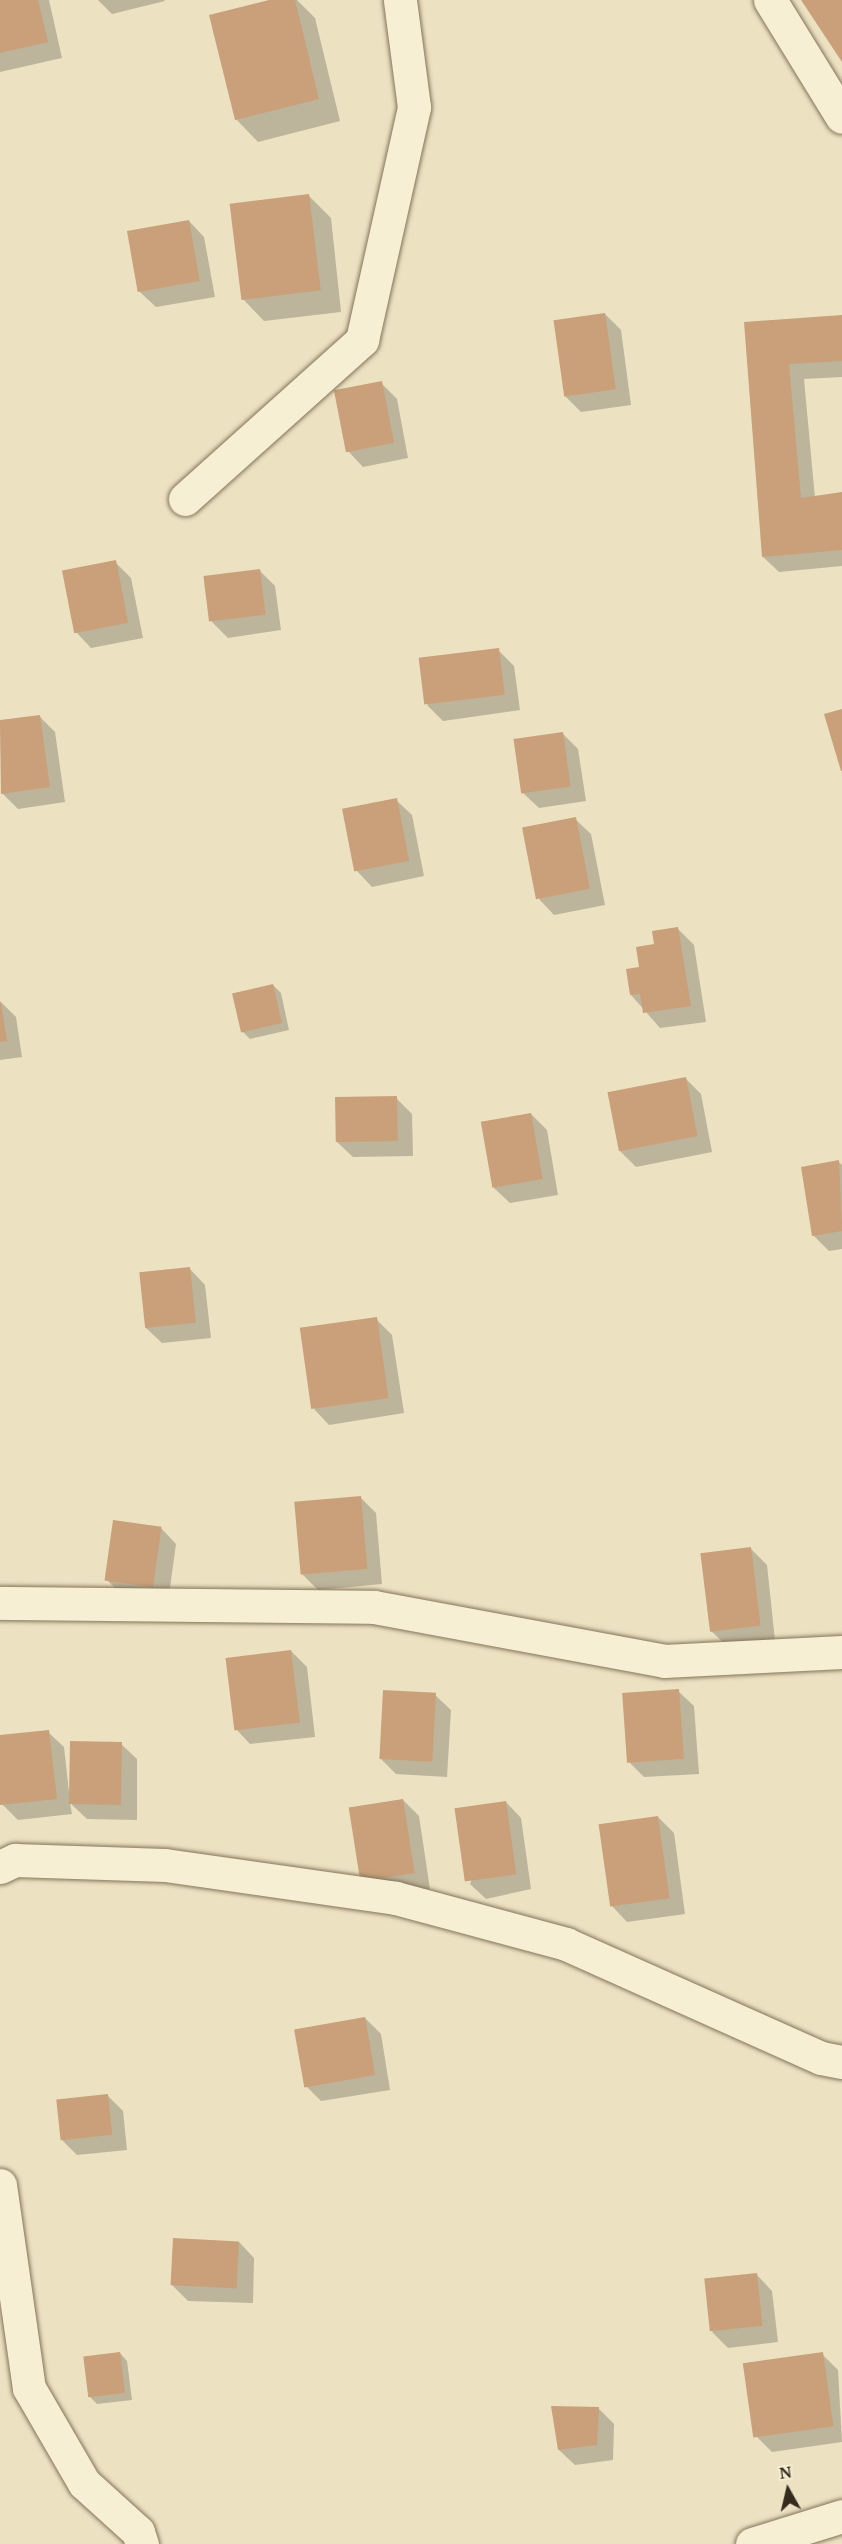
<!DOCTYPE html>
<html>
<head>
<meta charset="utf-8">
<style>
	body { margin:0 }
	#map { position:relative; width:842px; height:2544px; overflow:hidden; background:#ece2c2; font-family:"PT Serif",serif }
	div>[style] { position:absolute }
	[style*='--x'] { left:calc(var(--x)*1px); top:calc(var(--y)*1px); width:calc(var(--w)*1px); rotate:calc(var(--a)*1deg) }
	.shadow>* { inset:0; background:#0003 }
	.building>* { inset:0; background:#c9a079; transform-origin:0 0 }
	.roads { filter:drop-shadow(0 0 2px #85745a) drop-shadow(0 0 2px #85745a) }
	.minor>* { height:33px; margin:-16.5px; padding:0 16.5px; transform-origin:16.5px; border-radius:16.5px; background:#f7efd4 }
	.tertiary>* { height:33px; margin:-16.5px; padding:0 16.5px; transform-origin:16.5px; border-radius:16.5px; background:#f7efd4 }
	span { translate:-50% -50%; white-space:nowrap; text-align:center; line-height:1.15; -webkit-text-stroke:5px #f4ecd1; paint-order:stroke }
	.north { position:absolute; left:758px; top:2460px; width:60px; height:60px; -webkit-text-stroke:4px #f4ecd1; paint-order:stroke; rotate:352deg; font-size:16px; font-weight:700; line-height:24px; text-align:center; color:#352b1d }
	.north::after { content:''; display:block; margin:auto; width:21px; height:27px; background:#352b1d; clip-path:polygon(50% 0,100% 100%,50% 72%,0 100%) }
</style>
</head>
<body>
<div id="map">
	<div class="shadow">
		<div style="clip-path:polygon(0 0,49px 0,62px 58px,0 72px)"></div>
		<div style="clip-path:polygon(98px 0,164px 0,165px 1px,112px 14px)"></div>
		<div style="clip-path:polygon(276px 0,297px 0,315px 18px,340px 121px,258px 142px,236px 119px)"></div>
		<div style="clip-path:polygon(309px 196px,331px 218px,341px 312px,264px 321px,242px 298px)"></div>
		<div style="clip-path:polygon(189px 221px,204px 237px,215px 297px,156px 307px,140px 292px,128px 232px)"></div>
		<div style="clip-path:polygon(605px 314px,621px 330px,631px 405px,581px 412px,565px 396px)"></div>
		<div style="clip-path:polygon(842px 316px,842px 377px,804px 379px,815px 498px,842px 494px,842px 566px,779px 572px,763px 557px,746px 323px)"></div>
		<div style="clip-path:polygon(381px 383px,397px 399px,408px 458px,363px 467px,348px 451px)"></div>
		<div style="clip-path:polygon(115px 562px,131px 578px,143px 638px,91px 648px,76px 632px)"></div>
		<div style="clip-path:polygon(259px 570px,275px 586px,281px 630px,228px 638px,212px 622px,206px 578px)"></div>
		<div style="clip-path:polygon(498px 650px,514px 666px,520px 710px,443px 721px,427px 705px)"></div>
		<div style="clip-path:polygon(39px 716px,55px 732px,65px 802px,18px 809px,2px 793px,0 722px)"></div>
		<div style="clip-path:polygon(562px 733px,578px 749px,586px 801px,539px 808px,523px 793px)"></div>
		<div style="clip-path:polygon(396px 800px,412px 815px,424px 876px,372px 887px,357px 871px)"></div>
		<div style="clip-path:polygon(575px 819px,591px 834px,605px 905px,554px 915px,539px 899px)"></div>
		<div style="clip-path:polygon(678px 929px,694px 945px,706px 1022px,660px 1028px,631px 995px,655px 945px)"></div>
		<div style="clip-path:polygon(273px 985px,281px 993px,289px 1030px,250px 1039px,242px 1031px)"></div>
		<div style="clip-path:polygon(0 1001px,16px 1017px,22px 1057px,0 1060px)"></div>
		<div style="clip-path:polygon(685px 1078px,701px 1094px,712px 1152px,636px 1167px,620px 1151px)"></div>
		<div style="clip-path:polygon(396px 1098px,412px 1114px,413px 1156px,353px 1157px,337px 1142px)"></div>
		<div style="clip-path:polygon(531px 1114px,547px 1130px,558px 1195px,510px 1203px,494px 1188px)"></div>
		<div style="clip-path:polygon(839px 1162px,842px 1165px,842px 1249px,829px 1251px,813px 1235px)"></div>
		<div style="clip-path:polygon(190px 1269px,205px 1285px,211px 1338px,162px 1343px,146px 1328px)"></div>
		<div style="clip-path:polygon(376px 1319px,392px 1335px,404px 1413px,329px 1425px,314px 1409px)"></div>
		<div style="clip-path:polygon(360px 1497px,376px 1513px,382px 1584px,318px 1590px,302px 1574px)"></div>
		<div style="clip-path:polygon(161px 1528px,176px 1544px,168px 1602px,122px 1595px,106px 1579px)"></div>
		<div style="clip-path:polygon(751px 1549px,767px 1565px,775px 1640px,726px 1645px,710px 1630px)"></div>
		<div style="clip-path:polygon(291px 1651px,307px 1667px,315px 1737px,250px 1744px,235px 1728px)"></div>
		<div style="clip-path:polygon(678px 1691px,694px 1706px,699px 1774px,644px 1777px,628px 1761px)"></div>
		<div style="clip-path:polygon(435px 1695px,451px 1710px,447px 1777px,396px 1774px,381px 1759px)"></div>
		<div style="clip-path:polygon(48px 1732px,64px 1747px,69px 1792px,121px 1744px,137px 1759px,137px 1820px,87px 1819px,70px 1803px,72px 1814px,18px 1820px,2px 1804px,0 1737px)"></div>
		<div style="clip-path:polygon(403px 1800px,419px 1816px,430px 1889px,377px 1897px,361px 1881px)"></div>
		<div style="clip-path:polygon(506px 1802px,521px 1818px,531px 1889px,486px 1899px,470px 1884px)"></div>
		<div style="clip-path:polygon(658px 1817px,674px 1833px,685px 1914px,627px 1922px,612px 1906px)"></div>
		<div style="clip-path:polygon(365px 2018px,381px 2034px,390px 2090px,321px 2101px,305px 2085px)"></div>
		<div style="clip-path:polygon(107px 2095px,123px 2111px,127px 2150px,77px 2155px,61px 2139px)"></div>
		<div style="clip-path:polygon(239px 2242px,254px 2258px,253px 2303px,188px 2301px,172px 2285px)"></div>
		<div style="clip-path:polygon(757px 2275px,772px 2291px,778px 2342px,728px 2348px,712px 2332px)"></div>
		<div style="clip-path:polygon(120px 2353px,127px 2361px,132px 2400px,97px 2404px,89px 2396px)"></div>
		<div style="clip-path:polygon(822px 2354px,838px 2370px,842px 2442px,772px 2452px,756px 2436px)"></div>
		<div style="clip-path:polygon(598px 2408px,614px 2424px,613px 2460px,575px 2465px,559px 2450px)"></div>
	</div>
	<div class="building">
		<div style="clip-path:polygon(0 0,38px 0,48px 42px,0 53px)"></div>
		<div style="clip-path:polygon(269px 0,295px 0,319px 99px,235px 120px,209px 15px)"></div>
		<div style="clip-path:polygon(801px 0,842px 0,842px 62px)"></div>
		<div style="left:309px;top:194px;width:97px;height:80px;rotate:83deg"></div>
		<div style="left:189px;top:220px;width:62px;height:63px;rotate:80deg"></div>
		<div style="left:605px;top:313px;width:77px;height:52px;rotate:82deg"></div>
		<div style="clip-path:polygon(842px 315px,842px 361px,789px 364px,801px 498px,842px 492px,842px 550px,762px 557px,744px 322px)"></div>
		<div style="left:382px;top:381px;width:63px;height:49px;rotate:79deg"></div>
		<div style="left:116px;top:560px;width:64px;height:55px;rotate:79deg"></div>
		<div style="left:260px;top:569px;width:46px;height:57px;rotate:83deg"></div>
		<div style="left:499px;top:648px;width:47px;height:81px;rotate:83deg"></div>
		<div style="clip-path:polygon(842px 709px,842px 771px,841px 771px,824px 714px)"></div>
		<div style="clip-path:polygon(40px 715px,50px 787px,1px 794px,0 720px)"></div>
		<div style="left:563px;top:732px;width:55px;height:50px;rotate:82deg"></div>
		<div style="left:397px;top:798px;width:64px;height:56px;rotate:79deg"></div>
		<div style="left:576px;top:817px;width:73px;height:55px;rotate:79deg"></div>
		<div style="clip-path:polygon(678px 927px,691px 1006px,643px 1013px,640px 994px,630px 995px,626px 969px,639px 967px,636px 947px,654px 944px,652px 931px)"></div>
		<div style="left:273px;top:984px;width:40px;height:42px;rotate:77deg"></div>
		<div style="clip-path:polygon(1px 1003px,7px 1041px,0 1042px,0 1004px)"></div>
		<div style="left:686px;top:1077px;width:60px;height:80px;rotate:79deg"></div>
		<div style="left:397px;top:1096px;width:45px;height:62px;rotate:89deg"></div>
		<div style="left:531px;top:1113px;width:67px;height:51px;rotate:80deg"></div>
		<div style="clip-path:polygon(839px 1160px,842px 1231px,812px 1236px,801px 1167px)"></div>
		<div style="left:190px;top:1267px;width:56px;height:51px;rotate:84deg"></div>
		<div style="left:377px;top:1317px;width:82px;height:78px;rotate:82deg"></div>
		<div style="left:361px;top:1496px;width:73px;height:67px;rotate:85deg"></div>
		<div style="left:113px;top:1520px;width:49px;height:61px;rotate:8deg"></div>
		<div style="left:751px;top:1547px;width:79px;height:51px;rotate:83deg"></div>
		<div style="left:291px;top:1650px;width:73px;height:66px;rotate:83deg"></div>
		<div style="left:679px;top:1689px;width:70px;height:57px;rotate:86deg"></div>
		<div style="left:383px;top:1690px;width:53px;height:69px;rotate:3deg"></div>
		<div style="clip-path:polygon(49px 1730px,57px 1799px,0 1805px,0 1735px)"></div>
		<div style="left:70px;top:1741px;width:52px;height:63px;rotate:1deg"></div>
		<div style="left:403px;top:1799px;width:75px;height:55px;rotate:81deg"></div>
		<div style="left:506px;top:1801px;width:74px;height:52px;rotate:82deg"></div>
		<div style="left:658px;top:1816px;width:83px;height:60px;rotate:82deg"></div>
		<div style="left:365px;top:2017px;width:59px;height:72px;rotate:80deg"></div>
		<div style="left:108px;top:2094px;width:41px;height:52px;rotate:84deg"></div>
		<div style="left:173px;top:2238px;width:66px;height:47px;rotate:3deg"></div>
		<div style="left:757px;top:2273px;width:53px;height:53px;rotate:84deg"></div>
		<div style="left:120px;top:2352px;width:41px;height:37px;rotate:83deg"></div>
		<div style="left:823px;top:2352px;width:75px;height:81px;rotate:82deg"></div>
		<div style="clip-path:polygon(551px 2406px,599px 2407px,597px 2445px,558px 2450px)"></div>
	</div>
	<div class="roads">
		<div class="minor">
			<div style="--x:185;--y:499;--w:238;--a:-41.9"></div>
			<div style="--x:362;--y:340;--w:239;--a:-77.4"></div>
			<div style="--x:414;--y:107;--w:108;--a:-97.5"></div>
			<div style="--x:0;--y:1603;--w:374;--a:0.6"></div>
			<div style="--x:374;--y:1607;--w:295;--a:10.5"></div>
			<div style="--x:664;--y:1661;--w:178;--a:-2.9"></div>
			<div style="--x:0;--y:1867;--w:17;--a:-25"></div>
			<div style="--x:15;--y:1860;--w:150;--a:1.9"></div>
			<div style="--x:165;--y:1865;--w:233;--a:8.1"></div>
			<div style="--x:396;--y:1898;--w:176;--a:15.1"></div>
			<div style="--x:566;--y:1944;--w:279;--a:24.1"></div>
			<div style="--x:821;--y:2058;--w:21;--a:11"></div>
			<div style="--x:0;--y:2185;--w:205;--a:81.9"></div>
			<div style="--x:29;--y:2388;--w:110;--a:59.9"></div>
			<div style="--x:84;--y:2483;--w:73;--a:42.2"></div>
			<div style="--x:138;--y:2532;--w:13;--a:72"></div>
			<div style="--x:752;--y:2544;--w:94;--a:-17.3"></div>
		</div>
		<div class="tertiary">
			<div style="--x:770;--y:0;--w:137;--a:58.4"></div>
		</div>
	</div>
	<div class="north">N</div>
</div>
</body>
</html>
